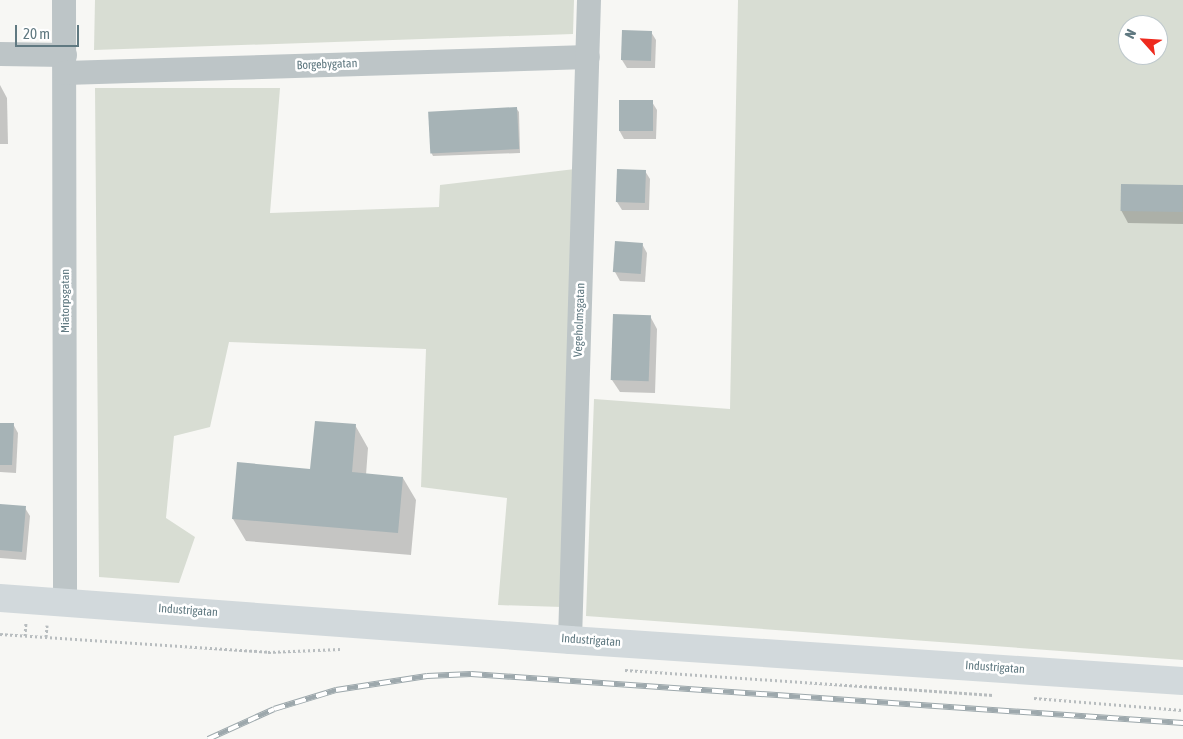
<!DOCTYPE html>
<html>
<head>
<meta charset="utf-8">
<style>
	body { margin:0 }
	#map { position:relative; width:1183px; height:739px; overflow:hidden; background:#f7f7f4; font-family:"Asap Condensed",sans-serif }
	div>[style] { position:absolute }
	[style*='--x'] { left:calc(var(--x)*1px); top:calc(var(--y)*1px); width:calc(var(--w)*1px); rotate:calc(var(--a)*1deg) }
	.green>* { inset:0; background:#d8ddd3 }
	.shadow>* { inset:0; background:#0003 }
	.building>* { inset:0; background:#a6b3b6; transform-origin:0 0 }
	.path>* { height:3px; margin-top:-1.5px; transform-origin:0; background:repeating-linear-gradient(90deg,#b8bdbf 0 2.5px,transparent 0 5px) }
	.street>* { height:24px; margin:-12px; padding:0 12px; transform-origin:12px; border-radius:12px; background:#bdc5c7 }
	.secondary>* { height:28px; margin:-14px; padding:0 14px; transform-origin:14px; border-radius:14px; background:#d2d9dc }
	.rail>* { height:5.5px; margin-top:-2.75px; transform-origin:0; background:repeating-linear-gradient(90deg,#fff 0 11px,#9da8ac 0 22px); box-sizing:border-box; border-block:1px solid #9da8ac }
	span { translate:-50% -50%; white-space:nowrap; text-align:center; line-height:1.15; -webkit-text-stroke:5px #fff; paint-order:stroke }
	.street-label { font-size:12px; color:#607981 }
	.north { position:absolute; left:1118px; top:15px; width:50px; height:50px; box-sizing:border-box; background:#fff; border:1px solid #bfc9cd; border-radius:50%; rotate:296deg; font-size:14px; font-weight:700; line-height:20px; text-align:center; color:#607981 }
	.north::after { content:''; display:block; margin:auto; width:18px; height:22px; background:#ee2a1e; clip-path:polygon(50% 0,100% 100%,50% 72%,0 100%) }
	.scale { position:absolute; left:15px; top:25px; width:64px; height:22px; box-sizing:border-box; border:2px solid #607981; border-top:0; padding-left:6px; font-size:15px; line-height:18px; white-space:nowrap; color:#607981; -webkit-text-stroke:4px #fff; paint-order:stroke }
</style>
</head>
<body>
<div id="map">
	<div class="green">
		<div style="clip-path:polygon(95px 0,574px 0,573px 34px,94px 50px)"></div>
		<div style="clip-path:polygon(evenodd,738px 0,1183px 0,1183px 660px,586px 616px,594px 399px,730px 409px,738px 0,1128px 25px,1158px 25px,1158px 55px,1128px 55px,1128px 25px)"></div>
		<div style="clip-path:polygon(95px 88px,280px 88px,270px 213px,439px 207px,440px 185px,575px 169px,562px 607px,498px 605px,507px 498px,421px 487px,426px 349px,229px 342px,210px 427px,174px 436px,166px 518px,195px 537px,179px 583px,99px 577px)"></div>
	</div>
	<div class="shadow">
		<div style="clip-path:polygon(651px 32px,656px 40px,655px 68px,627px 68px,622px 60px)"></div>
		<div style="clip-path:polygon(0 85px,7px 98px,8px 144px,0 144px)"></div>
		<div style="clip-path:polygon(652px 102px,657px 110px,656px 139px,624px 139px,619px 130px)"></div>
		<div style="clip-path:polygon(516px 108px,519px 112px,520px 153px,433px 156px,431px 152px)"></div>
		<div style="clip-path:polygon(645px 171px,650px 179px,649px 210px,622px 210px,617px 202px)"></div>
		<div style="clip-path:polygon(1183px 187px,1183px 224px,1128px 223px,1121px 210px)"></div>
		<div style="clip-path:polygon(617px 243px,642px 244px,647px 253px,645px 282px,620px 281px,615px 272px)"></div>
		<div style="clip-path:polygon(650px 316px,657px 329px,655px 393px,620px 392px,612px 380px)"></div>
		<div style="clip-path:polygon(0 424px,13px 424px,18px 433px,16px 473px,0 472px)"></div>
		<div style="clip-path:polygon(355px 425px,368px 448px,366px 475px,403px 478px,416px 500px,411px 555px,246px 541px,233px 519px,311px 470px)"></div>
		<div style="clip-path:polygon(0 506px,25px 508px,30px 516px,26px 560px,0 558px)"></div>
	</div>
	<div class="building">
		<div style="left:622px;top:30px;width:30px;height:30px;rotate:2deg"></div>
		<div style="left:619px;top:100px;width:34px;height:31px"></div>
		<div style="left:517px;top:107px;width:42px;height:89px;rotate:87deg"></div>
		<div style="left:617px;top:169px;width:29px;height:33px;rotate:2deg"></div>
		<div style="left:1121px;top:184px;width:62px;height:27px;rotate:1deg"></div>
		<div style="left:615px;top:241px;width:28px;height:31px;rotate:4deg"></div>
		<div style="left:613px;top:314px;width:38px;height:66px;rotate:2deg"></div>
		<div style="clip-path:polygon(315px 421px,356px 424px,352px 472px,403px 477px,398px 533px,232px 519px,237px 462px,310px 469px)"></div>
		<div style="clip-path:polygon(0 423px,14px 423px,12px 465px,0 465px)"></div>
		<div style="clip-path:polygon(0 504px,26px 506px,22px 552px,0 550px)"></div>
	</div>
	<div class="path">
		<div style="--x:0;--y:634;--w:269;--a:3.8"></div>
		<div style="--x:268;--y:652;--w:72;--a:-2.4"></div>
		<div style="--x:25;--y:636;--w:13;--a:-86"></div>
		<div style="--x:46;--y:637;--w:12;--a:-85"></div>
		<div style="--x:625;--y:670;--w:369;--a:3.9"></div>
		<div style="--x:1034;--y:698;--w:149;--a:4.6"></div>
	</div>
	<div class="street">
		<div style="--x:64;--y:0;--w:602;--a:89.9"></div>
		<div style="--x:0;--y:54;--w:65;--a:0.9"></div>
		<div style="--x:65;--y:73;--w:523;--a:-1.75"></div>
		<div style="--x:570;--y:640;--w:640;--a:-88.3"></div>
	</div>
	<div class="secondary">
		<div style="--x:0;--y:598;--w:572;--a:4.21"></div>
		<div style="--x:570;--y:640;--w:614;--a:3.83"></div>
	</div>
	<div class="rail">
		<div style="--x:208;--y:739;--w:72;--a:-24.4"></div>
		<div style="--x:274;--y:709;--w:65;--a:-17"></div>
		<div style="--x:336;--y:690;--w:92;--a:-8.7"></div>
		<div style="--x:427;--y:676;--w:44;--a:-2.6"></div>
		<div style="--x:471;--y:674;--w:714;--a:3.94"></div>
	</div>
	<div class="street-label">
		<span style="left:327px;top:65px;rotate:-2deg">Borgebygatan</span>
		<span style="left:66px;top:301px;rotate:-90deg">Miatorpsgatan</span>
		<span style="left:580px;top:320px;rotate:-88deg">Vegeholmsgatan</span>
		<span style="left:188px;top:611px;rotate:4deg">Industrigatan</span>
		<span style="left:591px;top:641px;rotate:4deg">Industrigatan</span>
		<span style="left:995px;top:668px;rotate:4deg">Industrigatan</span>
	</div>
	<div class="north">N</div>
	<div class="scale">20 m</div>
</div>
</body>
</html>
